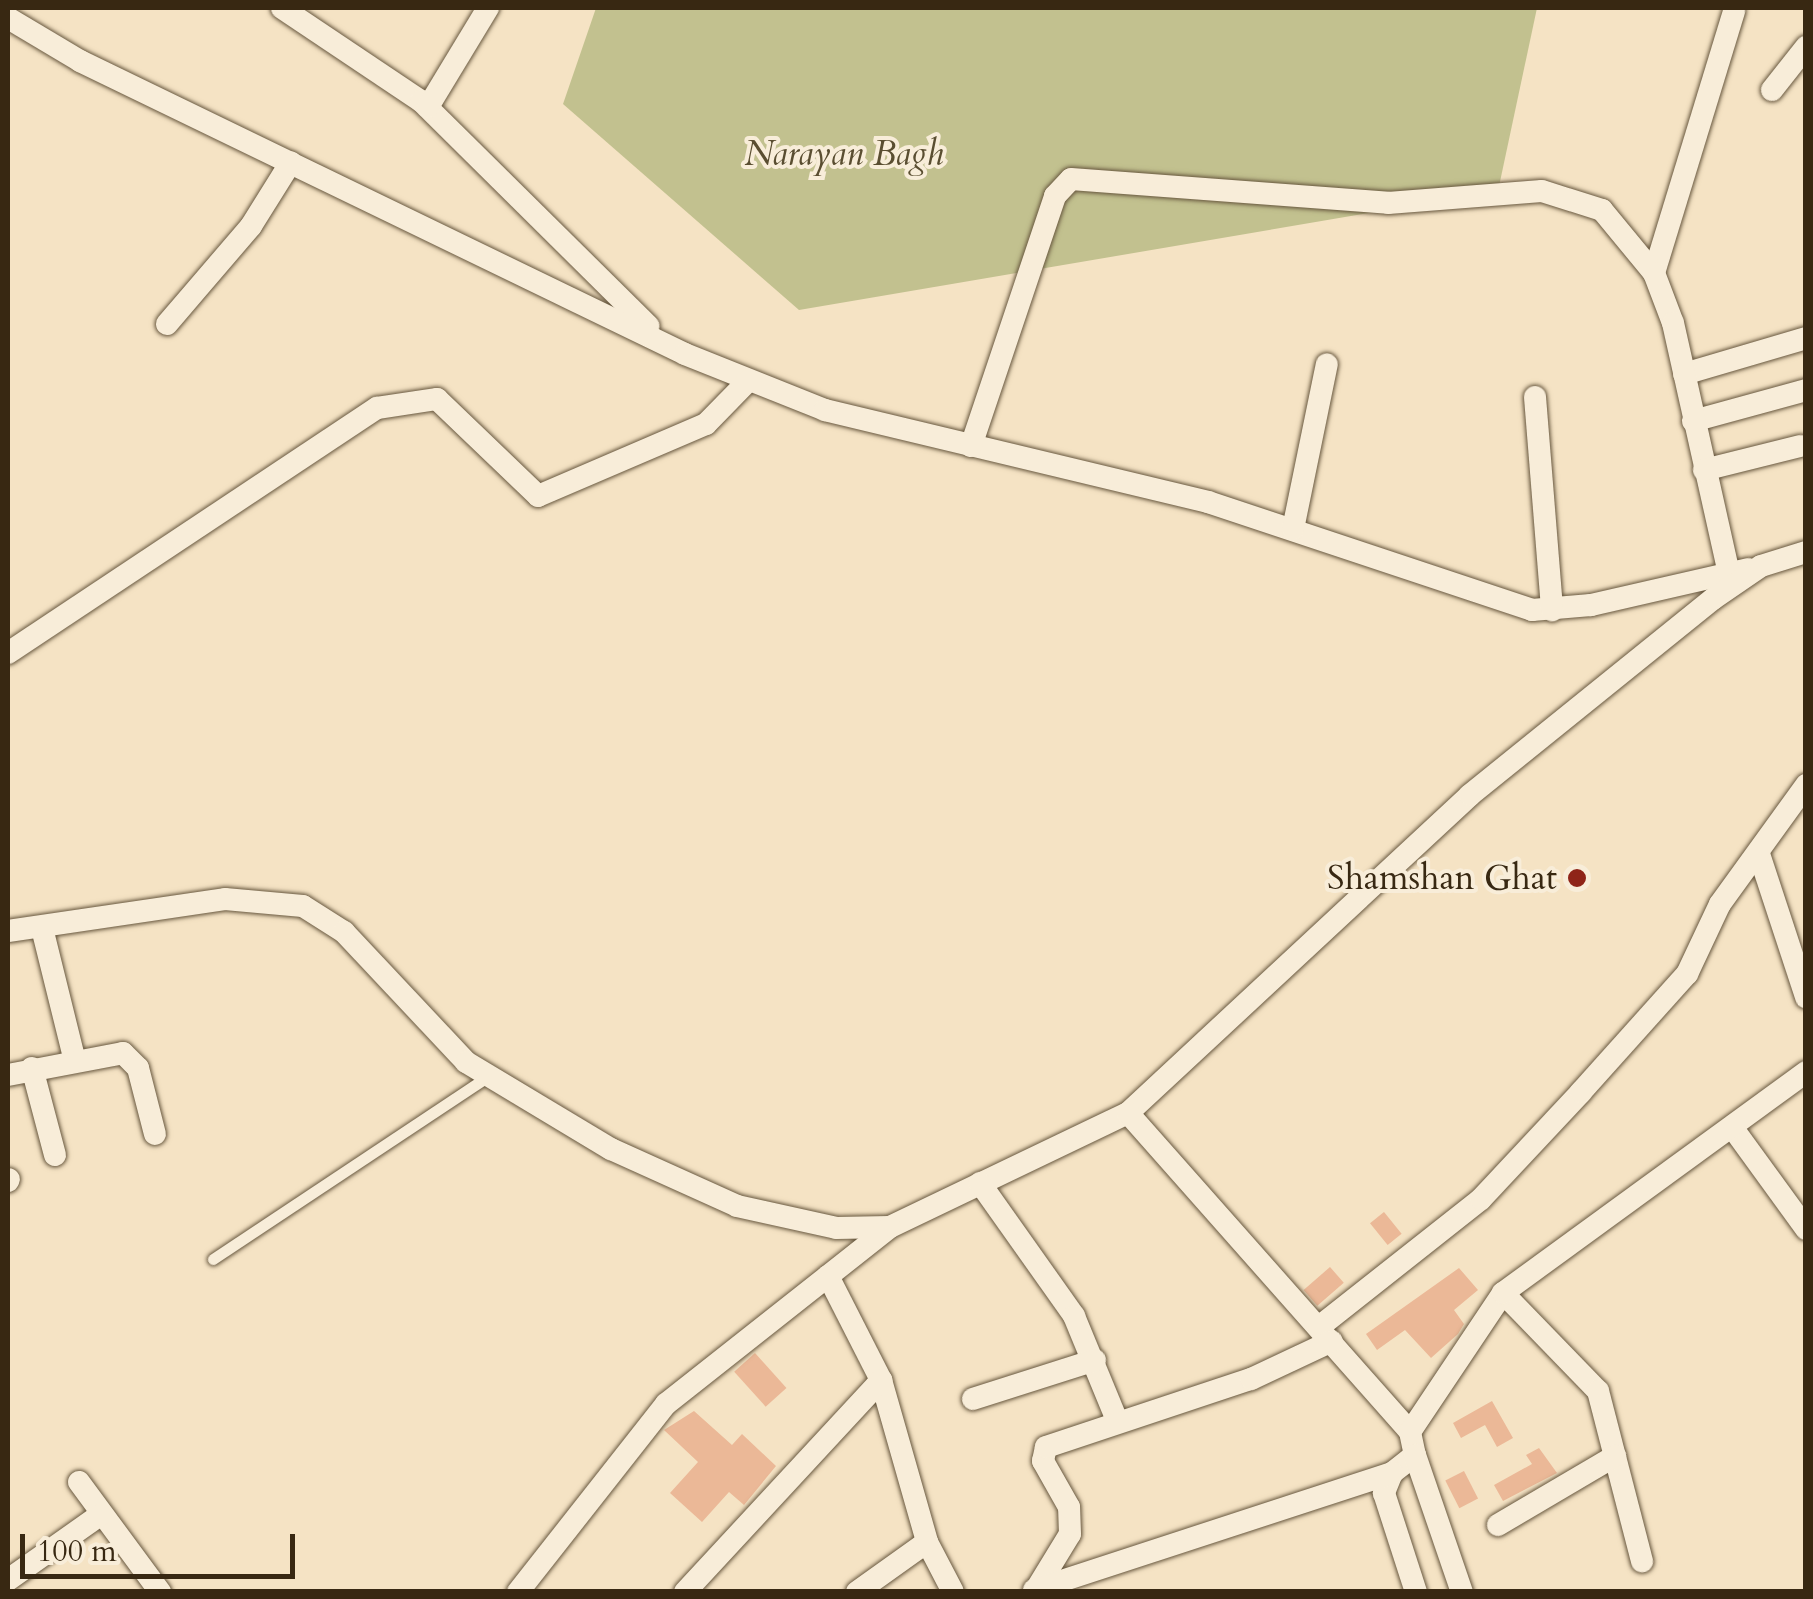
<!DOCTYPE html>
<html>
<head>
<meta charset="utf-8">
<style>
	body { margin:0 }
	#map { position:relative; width:1813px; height:1599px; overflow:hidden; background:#f5e3c4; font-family:Cardo,serif }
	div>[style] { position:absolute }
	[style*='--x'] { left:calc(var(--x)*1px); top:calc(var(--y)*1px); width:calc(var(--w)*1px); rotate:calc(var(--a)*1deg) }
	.green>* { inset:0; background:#c2c18f }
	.building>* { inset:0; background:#ebb897; transform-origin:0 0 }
	.roads { filter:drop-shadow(0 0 2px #67573e) drop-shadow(0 0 2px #67573e) }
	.lane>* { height:11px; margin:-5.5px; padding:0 5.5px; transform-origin:5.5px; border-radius:5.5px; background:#f8edd9 }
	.street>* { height:22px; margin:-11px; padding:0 11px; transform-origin:11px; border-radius:11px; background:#f8edd9 }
	.dots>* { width:28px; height:28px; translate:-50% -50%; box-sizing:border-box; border:5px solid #f8edd9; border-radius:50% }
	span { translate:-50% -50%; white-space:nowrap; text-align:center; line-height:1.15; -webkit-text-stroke:8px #f8edd9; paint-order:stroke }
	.park-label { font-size:35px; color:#5a4e31; font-style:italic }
	.poi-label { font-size:35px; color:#382812 }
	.right { translate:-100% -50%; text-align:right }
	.frame { position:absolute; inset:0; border:10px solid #382812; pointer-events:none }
	.scale { position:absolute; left:20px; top:1534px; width:275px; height:45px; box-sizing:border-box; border:5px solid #382812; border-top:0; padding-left:12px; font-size:30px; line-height:35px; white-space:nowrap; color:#382812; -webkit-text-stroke:8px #f8edd9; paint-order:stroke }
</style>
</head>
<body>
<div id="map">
	<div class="green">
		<div style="clip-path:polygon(596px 8px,1537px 8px,1498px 191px,799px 310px,563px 104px)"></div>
	</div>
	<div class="building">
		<div style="left:1384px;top:1212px;width:28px;height:18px;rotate:51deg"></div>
		<div style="left:1330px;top:1267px;width:21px;height:35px;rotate:49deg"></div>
		<div style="clip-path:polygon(1459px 1268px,1478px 1290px,1454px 1310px,1464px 1324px,1458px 1334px,1431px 1358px,1405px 1330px,1377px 1350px,1366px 1334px)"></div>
		<div style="left:755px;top:1353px;width:47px;height:28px;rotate:48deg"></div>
		<div style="clip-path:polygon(1492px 1401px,1513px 1438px,1497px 1447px,1485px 1425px,1461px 1438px,1453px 1423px)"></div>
		<div style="clip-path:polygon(694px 1411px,732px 1445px,742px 1434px,776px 1466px,744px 1505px,729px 1492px,702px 1522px,670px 1493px,698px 1462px,664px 1430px)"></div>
		<div style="clip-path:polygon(1539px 1448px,1557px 1473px,1503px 1501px,1494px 1485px,1532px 1464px,1526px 1455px)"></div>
		<div style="left:1464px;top:1471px;width:31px;height:21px;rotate:63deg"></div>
	</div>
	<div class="roads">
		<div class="lane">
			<div style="--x:213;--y:1259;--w:330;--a:-33.6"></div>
		</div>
		<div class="street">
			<div style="--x:282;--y:8;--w:167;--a:33.8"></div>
			<div style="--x:421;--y:101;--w:320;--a:44.7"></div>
			<div style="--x:8;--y:18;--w:84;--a:30.8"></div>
			<div style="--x:80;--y:61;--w:672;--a:25.84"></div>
			<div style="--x:685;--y:354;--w:151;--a:21.8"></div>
			<div style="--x:825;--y:410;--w:394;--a:13.5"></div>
			<div style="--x:1208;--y:502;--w:342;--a:18.4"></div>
			<div style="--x:1532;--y:610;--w:59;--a:-4.8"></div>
			<div style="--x:1591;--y:605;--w:161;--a:-12.9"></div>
			<div style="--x:1772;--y:90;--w:55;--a:-51.7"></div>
			<div style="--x:428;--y:107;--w:116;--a:-58.8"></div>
			<div style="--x:1654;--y:273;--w:274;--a:-73"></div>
			<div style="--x:167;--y:324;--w:129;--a:-49.4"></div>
			<div style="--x:251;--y:226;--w:75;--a:-58"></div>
			<div style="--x:1684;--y:374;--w:127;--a:-16.4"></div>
			<div style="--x:1535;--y:397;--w:214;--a:85.4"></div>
			<div style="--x:1693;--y:421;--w:117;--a:-15.3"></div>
			<div style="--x:971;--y:446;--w:264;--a:-71.4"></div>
			<div style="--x:1055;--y:196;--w:23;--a:-47"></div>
			<div style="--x:1071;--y:179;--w:318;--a:4.3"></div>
			<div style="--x:1388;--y:203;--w:154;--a:-4.5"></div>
			<div style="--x:1542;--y:191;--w:63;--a:17.6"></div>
			<div style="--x:1602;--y:210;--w:82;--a:50.5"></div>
			<div style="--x:1654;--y:273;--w:53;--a:69.2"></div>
			<div style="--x:1673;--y:323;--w:256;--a:77.4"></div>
			<div style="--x:1704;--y:470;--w:99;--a:-14"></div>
			<div style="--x:1293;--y:529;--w:168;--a:-78.4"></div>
			<div style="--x:8;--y:653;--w:443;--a:-33.6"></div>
			<div style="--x:377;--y:408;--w:61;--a:-8.5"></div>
			<div style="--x:437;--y:399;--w:140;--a:43.8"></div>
			<div style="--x:538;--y:496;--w:183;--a:-23.2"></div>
			<div style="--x:706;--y:424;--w:60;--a:-45.7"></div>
			<div style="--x:1759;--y:854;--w:151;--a:71.8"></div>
			<div style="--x:42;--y:928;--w:133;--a:76.1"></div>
			<div style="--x:8;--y:931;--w:219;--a:-8.4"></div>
			<div style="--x:225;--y:899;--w:78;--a:5.1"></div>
			<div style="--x:303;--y:906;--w:49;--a:32.4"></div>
			<div style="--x:344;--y:932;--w:178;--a:46.8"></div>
			<div style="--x:466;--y:1062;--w:169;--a:31"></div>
			<div style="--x:611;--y:1149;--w:138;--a:24.3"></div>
			<div style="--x:737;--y:1206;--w:101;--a:12.5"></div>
			<div style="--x:836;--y:1228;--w:54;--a:-1.1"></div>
			<div style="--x:890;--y:1227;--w:264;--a:-25.6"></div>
			<div style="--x:1128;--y:1113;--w:467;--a:-42.9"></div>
			<div style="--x:1470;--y:795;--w:312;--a:-38.9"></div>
			<div style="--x:1713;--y:599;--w:58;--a:-34.5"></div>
			<div style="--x:1761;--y:566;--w:47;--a:-17.3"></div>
			<div style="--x:32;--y:1068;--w:90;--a:75.2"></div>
			<div style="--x:8;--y:1075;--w:117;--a:-10.8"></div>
			<div style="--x:123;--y:1053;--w:21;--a:45"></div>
			<div style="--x:138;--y:1068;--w:68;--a:75.6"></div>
			<div style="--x:1128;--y:1113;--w:426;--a:48.5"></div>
			<div style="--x:1410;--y:1432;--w:24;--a:78"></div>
			<div style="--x:1415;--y:1455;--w:29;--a:142"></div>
			<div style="--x:1392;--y:1473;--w:22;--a:112"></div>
			<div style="--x:1384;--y:1493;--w:104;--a:72.1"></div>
			<div style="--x:1732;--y:1127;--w:126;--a:54"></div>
			<div style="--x:8;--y:1181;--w:2;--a:-63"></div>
			<div style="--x:980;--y:1183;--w:163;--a:54.7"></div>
			<div style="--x:1074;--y:1316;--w:110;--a:67.6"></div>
			<div style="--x:828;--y:1276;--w:117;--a:63"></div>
			<div style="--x:881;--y:1380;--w:168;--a:74.1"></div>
			<div style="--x:927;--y:1542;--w:56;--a:62.5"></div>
			<div style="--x:1503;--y:1293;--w:136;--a:45.9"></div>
			<div style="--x:1598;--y:1391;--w:176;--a:75.5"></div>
			<div style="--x:1319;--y:1327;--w:206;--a:-38.3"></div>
			<div style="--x:1481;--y:1199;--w:146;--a:-46.9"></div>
			<div style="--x:1581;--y:1092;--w:159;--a:-48.1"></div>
			<div style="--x:1687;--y:974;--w:77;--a:-64.8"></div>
			<div style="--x:1720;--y:904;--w:147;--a:-54.1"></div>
			<div style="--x:973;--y:1399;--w:128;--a:-17.7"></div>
			<div style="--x:1410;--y:1432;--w:167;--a:-56.2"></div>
			<div style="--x:1503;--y:1293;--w:375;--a:-36.1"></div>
			<div style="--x:1415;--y:1455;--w:145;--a:71.1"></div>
			<div style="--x:79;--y:1482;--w:137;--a:53.6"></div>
			<div style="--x:1498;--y:1525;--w:136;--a:-30.5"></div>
			<div style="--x:8;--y:1580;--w:113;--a:-35.2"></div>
			<div style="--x:1037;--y:1588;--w:63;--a:-58.6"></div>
			<div style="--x:1070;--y:1534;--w:27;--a:-92"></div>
			<div style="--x:1069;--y:1507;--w:53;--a:-119.5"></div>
			<div style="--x:1043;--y:1461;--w:14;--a:-78"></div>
			<div style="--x:1046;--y:1447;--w:216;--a:-18.4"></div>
			<div style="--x:1251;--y:1379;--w:89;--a:-25.1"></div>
			<div style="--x:1034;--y:1590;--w:377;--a:-18.1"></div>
			<div style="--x:518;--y:1592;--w:239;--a:-51.8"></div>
			<div style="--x:666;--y:1404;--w:285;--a:-38.3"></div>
			<div style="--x:685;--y:1592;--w:289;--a:-47.2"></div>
			<div style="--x:857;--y:1592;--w:86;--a:-35.5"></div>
		</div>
	</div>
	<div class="dots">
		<div style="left:1577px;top:878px;background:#8f2418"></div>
	</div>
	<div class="park-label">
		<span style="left:844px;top:154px">Narayan Bagh</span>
	</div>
	<div class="poi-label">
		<span class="right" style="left:1557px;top:878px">Shamshan Ghat</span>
	</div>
	<div class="frame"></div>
	<div class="scale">100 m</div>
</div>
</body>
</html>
